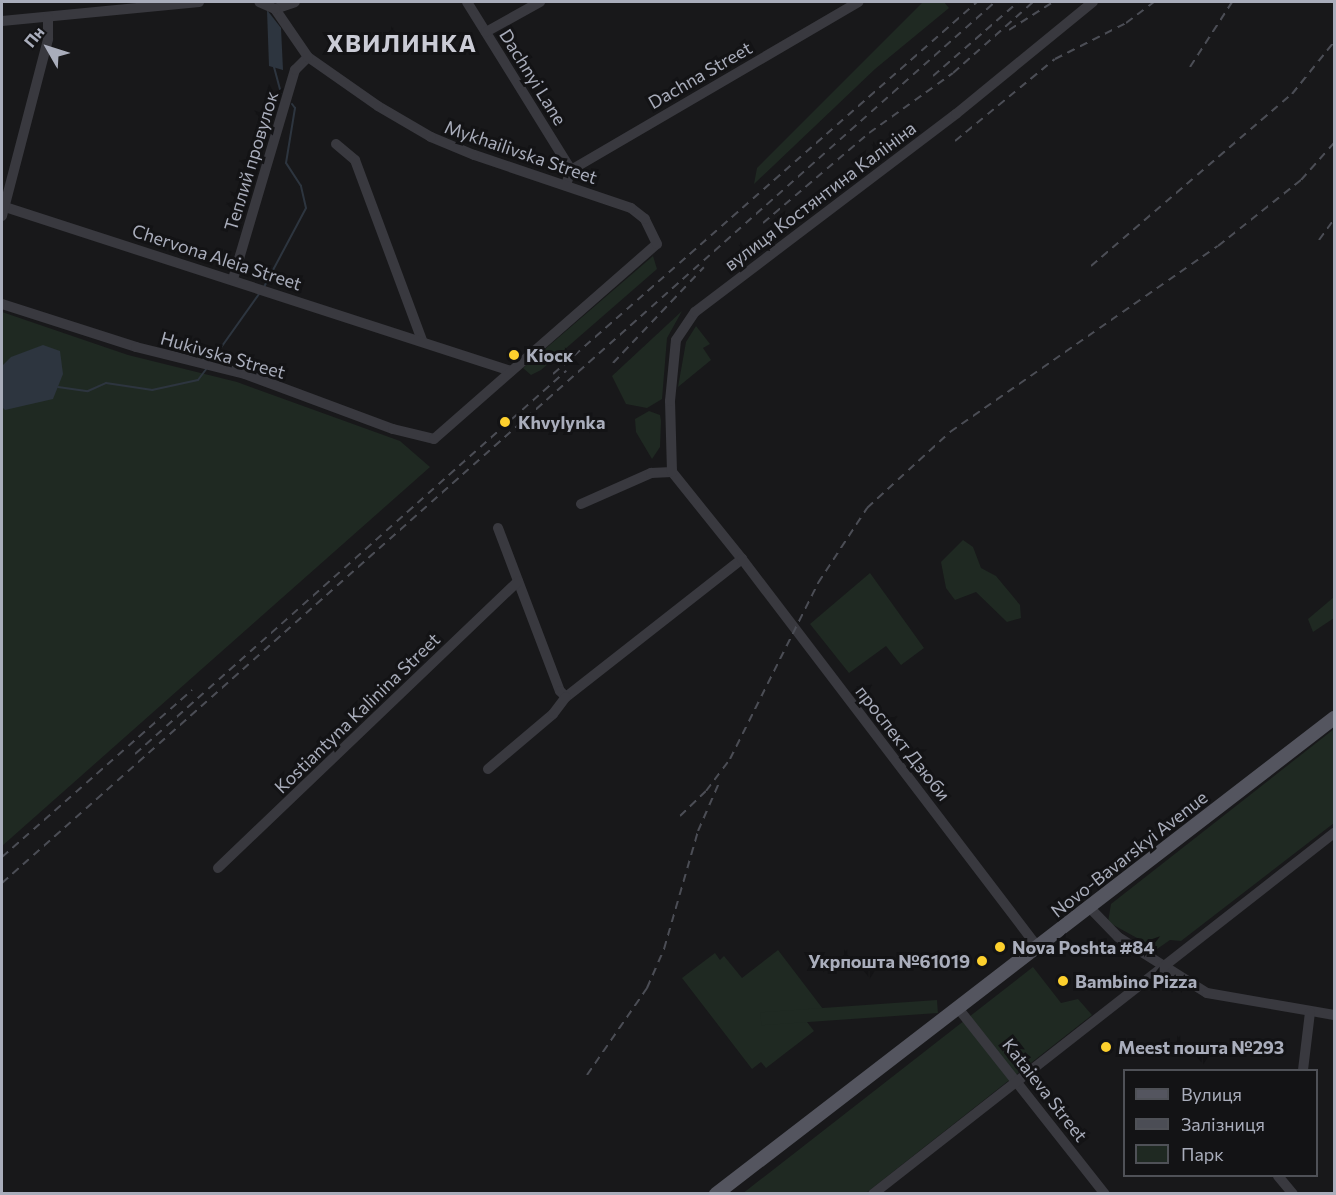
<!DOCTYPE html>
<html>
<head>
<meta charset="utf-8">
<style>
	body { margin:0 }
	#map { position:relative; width:1336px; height:1195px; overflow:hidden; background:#18181a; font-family:Commissioner,sans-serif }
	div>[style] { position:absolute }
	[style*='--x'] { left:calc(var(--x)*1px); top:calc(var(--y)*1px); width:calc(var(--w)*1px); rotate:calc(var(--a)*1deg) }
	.green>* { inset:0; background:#1f2922; transform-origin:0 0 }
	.water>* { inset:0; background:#2d353f }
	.stream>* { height:2px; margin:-1px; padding:0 1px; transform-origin:1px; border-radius:1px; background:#2d353f }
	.minor>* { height:10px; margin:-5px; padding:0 5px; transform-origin:5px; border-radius:5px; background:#39393f }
	.major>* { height:14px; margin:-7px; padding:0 7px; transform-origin:7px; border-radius:7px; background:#54555f }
	.rail>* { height:2px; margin-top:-1px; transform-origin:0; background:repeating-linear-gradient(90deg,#4b4d55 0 8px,transparent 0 14px) }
	.dots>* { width:16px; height:16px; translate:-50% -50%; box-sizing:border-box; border:3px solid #131315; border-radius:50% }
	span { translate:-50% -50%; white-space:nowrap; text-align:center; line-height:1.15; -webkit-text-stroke:6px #131315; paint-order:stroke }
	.street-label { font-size:18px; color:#a9adbb }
	.poi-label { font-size:18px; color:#a9adbb; font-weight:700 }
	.left { translate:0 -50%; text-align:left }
	.right { translate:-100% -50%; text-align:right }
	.district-label { font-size:24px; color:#cbccd6; font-weight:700; letter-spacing:1.5px }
	.frame { position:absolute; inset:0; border:3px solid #a9adbb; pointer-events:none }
	.legend { position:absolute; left:1123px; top:1069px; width:195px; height:108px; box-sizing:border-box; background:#131315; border:2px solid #4f5157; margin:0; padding:8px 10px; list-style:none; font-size:18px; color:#a9adbb }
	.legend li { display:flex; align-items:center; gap:12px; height:30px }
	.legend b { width:30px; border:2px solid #4f5157 }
	.north { position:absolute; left:18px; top:18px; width:60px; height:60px; -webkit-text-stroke:4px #131315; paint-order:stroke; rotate:309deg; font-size:16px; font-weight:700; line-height:24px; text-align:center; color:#a9adbb }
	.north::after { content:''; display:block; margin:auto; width:21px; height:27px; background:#a9adbb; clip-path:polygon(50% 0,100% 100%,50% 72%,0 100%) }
</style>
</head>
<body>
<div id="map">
	<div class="green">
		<div style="clip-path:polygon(923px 2px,944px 2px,949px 8px,875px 69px,754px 184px,757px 168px)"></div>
		<div style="clip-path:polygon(653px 256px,657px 269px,541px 370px,531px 375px,523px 368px)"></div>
		<div style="clip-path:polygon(682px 311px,667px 338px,662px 399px,647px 408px,626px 404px,612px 376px)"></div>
		<div style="clip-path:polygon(2px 312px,128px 355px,237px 382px,400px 441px,430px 467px,2px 846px)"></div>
		<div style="clip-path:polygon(696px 326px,710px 344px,703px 348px,711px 360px,678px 387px,686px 342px)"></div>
		<div style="clip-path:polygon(649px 411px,660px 415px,661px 421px,660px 447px,652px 459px,636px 432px,635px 419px)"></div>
		<div style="clip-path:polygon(963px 540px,973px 547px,981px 568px,996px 576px,1020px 605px,1021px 618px,1007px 622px,976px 592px,955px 600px,946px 588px,941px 562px)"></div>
		<div style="clip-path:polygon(870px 573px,924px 648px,901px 665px,886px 646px,849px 673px,810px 624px)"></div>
		<div style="clip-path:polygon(1334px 597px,1334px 618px,1313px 632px,1308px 619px)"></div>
		<div style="clip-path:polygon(1334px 729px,1334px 823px,1181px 941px,1170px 940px,1157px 949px,1108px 922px,1111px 904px)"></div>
		<div style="clip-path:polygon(778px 950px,823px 1009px,807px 1022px,814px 1031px,766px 1068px,761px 1062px,752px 1069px,682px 978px,715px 953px,720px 960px,724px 956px,742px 978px)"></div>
		<div style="clip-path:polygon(1033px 967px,1061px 1003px,1078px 999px,1092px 1015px,866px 1193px,742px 1194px)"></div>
		<div style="left:937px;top:1000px;width:13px;height:177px;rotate:86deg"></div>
	</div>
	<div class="water">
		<div style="clip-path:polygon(267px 10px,281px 28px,283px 70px,269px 66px)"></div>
		<div style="clip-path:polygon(43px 345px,60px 351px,63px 374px,53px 399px,5px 410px,2px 407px,2px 366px,11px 357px)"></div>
	</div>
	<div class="stream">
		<div style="--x:274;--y:67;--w:27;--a:75"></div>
		<div style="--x:264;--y:287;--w:89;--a:-62"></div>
		<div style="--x:306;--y:208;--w:23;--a:-103"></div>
		<div style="--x:301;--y:186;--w:27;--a:-123"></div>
		<div style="--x:286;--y:163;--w:56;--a:-80.7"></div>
		<div style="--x:295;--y:108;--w:5;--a:-127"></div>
		<div style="--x:210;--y:363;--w:85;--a:-54.6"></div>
		<div style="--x:58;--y:387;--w:30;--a:8"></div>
		<div style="--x:88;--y:391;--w:20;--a:-24"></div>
		<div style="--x:106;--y:383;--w:47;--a:8.7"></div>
		<div style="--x:152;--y:390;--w:47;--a:-12.3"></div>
		<div style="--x:198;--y:380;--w:15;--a:-53"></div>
	</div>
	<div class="minor">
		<div style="--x:467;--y:2;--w:198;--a:58.2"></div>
		<div style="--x:275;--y:9;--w:21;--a:-19"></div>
		<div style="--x:2;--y:21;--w:198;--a:-5.5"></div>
		<div style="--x:486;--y:32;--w:62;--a:-29.1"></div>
		<div style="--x:336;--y:144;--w:25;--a:40"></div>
		<div style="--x:355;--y:160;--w:192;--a:69.6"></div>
		<div style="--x:566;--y:185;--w:16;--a:-72"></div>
		<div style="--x:571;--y:170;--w:333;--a:-30.3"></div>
		<div style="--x:2;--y:206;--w:535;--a:17.96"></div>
		<div style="--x:2;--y:216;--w:183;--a:-75.4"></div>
		<div style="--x:48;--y:39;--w:22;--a:-90"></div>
		<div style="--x:233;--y:279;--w:218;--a:-73.5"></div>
		<div style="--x:295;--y:70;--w:18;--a:-45"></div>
		<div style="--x:2;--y:304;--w:141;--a:17.8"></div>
		<div style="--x:136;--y:347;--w:112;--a:13.9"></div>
		<div style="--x:245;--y:374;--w:158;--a:20.4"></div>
		<div style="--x:393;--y:429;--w:42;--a:13.7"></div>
		<div style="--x:434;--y:439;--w:296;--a:-41.2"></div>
		<div style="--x:657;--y:244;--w:28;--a:-116"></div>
		<div style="--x:645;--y:219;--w:18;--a:-142"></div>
		<div style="--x:631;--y:208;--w:166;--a:-161.3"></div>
		<div style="--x:474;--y:155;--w:47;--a:-157.3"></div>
		<div style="--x:431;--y:137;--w:61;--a:-149.7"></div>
		<div style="--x:378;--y:106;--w:85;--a:-145"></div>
		<div style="--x:308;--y:57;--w:58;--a:-124.5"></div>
		<div style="--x:275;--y:9;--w:17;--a:-156"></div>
		<div style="--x:581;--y:504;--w:77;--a:-23.9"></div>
		<div style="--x:651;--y:473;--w:21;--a:-3"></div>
		<div style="--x:498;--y:528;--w:174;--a:69.2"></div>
		<div style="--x:560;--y:691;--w:8;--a:45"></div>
		<div style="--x:566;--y:697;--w:224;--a:-38.1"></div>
		<div style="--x:742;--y:559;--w:112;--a:-128.8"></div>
		<div style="--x:672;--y:472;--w:71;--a:-91.6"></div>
		<div style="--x:670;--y:401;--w:61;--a:-84.4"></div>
		<div style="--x:676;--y:340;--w:34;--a:-56"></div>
		<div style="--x:695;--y:312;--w:328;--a:-37.2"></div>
		<div style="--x:956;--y:114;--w:177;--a:-39.3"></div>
		<div style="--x:742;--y:559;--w:489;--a:52.7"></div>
		<div style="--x:488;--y:769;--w:85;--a:-40.2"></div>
		<div style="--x:553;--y:714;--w:21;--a:-53"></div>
		<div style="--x:218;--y:868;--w:415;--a:-43.7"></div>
		<div style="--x:1090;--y:908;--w:40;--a:46"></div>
		<div style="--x:1118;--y:937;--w:105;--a:32.2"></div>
		<div style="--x:1207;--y:993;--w:129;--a:9.8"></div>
		<div style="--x:958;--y:1008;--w:237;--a:51.7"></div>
		<div style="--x:1303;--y:1070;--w:58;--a:-83.1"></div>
		<div style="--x:1278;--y:1176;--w:23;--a:50"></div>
		<div style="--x:873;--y:1194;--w:586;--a:-38.06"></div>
	</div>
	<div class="major">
		<div style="--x:716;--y:1194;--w:780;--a:-37.6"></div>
	</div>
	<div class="rail">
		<div style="--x:1009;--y:30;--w:52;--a:-32.5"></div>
		<div style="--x:1190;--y:67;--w:77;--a:-57.1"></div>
		<div style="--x:933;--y:76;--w:113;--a:-41"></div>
		<div style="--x:955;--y:141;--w:129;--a:-39.4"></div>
		<div style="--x:1055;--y:59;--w:80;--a:-26.9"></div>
		<div style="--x:1126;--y:23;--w:35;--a:-37"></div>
		<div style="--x:763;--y:223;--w:139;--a:-40.3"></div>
		<div style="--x:869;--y:133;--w:103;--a:-35.5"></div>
		<div style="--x:953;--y:73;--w:107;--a:-41.6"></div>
		<div style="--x:1319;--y:240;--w:26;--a:-54"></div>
		<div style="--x:1091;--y:266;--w:265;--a:-40.6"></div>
		<div style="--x:1292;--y:94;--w:67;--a:-51.1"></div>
		<div style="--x:613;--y:363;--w:132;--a:-46.5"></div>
		<div style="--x:553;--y:374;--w:564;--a:-41.26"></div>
		<div style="--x:135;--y:754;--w:577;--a:-41.63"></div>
		<div style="--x:680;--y:816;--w:36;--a:-44"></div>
		<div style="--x:706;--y:791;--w:40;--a:-53"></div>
		<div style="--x:730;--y:759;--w:197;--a:-63.4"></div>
		<div style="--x:818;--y:583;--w:90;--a:-56.8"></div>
		<div style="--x:867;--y:508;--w:113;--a:-42.5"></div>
		<div style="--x:950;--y:432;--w:326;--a:-34.8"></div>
		<div style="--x:1218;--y:246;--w:106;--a:-38.5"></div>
		<div style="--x:1301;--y:180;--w:50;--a:-48.3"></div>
		<div style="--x:2;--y:857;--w:253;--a:-41.3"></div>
		<div style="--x:2;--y:883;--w:1327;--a:-41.58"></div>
		<div style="--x:587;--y:1075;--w:106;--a:-55.4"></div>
		<div style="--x:647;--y:988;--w:43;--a:-66.4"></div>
		<div style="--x:664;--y:949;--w:123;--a:-73.9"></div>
		<div style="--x:698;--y:831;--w:52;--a:-66.4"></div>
	</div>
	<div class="dots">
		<div style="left:514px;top:355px;background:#fdd02d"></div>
		<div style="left:505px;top:422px;background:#fdd02d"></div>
		<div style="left:1000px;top:947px;background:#fdd02d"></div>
		<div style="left:982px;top:961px;background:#fdd02d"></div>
		<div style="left:1063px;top:981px;background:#fdd02d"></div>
		<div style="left:1106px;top:1047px;background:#fdd02d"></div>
	</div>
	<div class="street-label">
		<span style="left:700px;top:75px;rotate:-30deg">Dachna Street</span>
		<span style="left:533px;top:77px;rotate:58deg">Dachnyi Lane</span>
		<span style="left:521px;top:152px;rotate:19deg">Mykhailivska Street</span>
		<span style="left:251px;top:161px;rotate:-73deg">Теплий провулок</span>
		<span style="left:820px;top:196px;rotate:-37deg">вулиця Костянтина Калініна</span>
		<span style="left:217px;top:257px;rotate:18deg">Chervona Aleia Street</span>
		<span style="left:223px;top:355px;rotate:16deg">Hukivska Street</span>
		<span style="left:357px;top:713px;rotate:-44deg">Kostiantyna Kalinina Street</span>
		<span style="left:903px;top:743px;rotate:52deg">проспект Дзюби</span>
		<span style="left:1129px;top:854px;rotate:-38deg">Novo-Bavarskyi Avenue</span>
		<span style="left:1045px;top:1090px;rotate:52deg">Kataieva Street</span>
	</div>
	<div class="poi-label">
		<span class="left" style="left:526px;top:355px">Кіоск</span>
		<span class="left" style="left:518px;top:422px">Khvylynka</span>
		<span class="left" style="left:1012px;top:947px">Nova Poshta #84</span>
		<span class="right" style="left:970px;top:961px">Укрпошта №61019</span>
		<span class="left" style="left:1075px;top:981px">Bambino Pizza</span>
		<span class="left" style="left:1118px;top:1047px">Meest пошта №293</span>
	</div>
	<div class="district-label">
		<span style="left:402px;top:43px">ХВИЛИНКА</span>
	</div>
	<div class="frame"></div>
	<ul class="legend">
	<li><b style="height:8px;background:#54555f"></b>Вулиця</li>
	<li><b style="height:8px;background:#4b4d55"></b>Залізниця</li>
	<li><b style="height:16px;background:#1f2922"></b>Парк</li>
	</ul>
	<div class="north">Пн</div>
</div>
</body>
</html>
